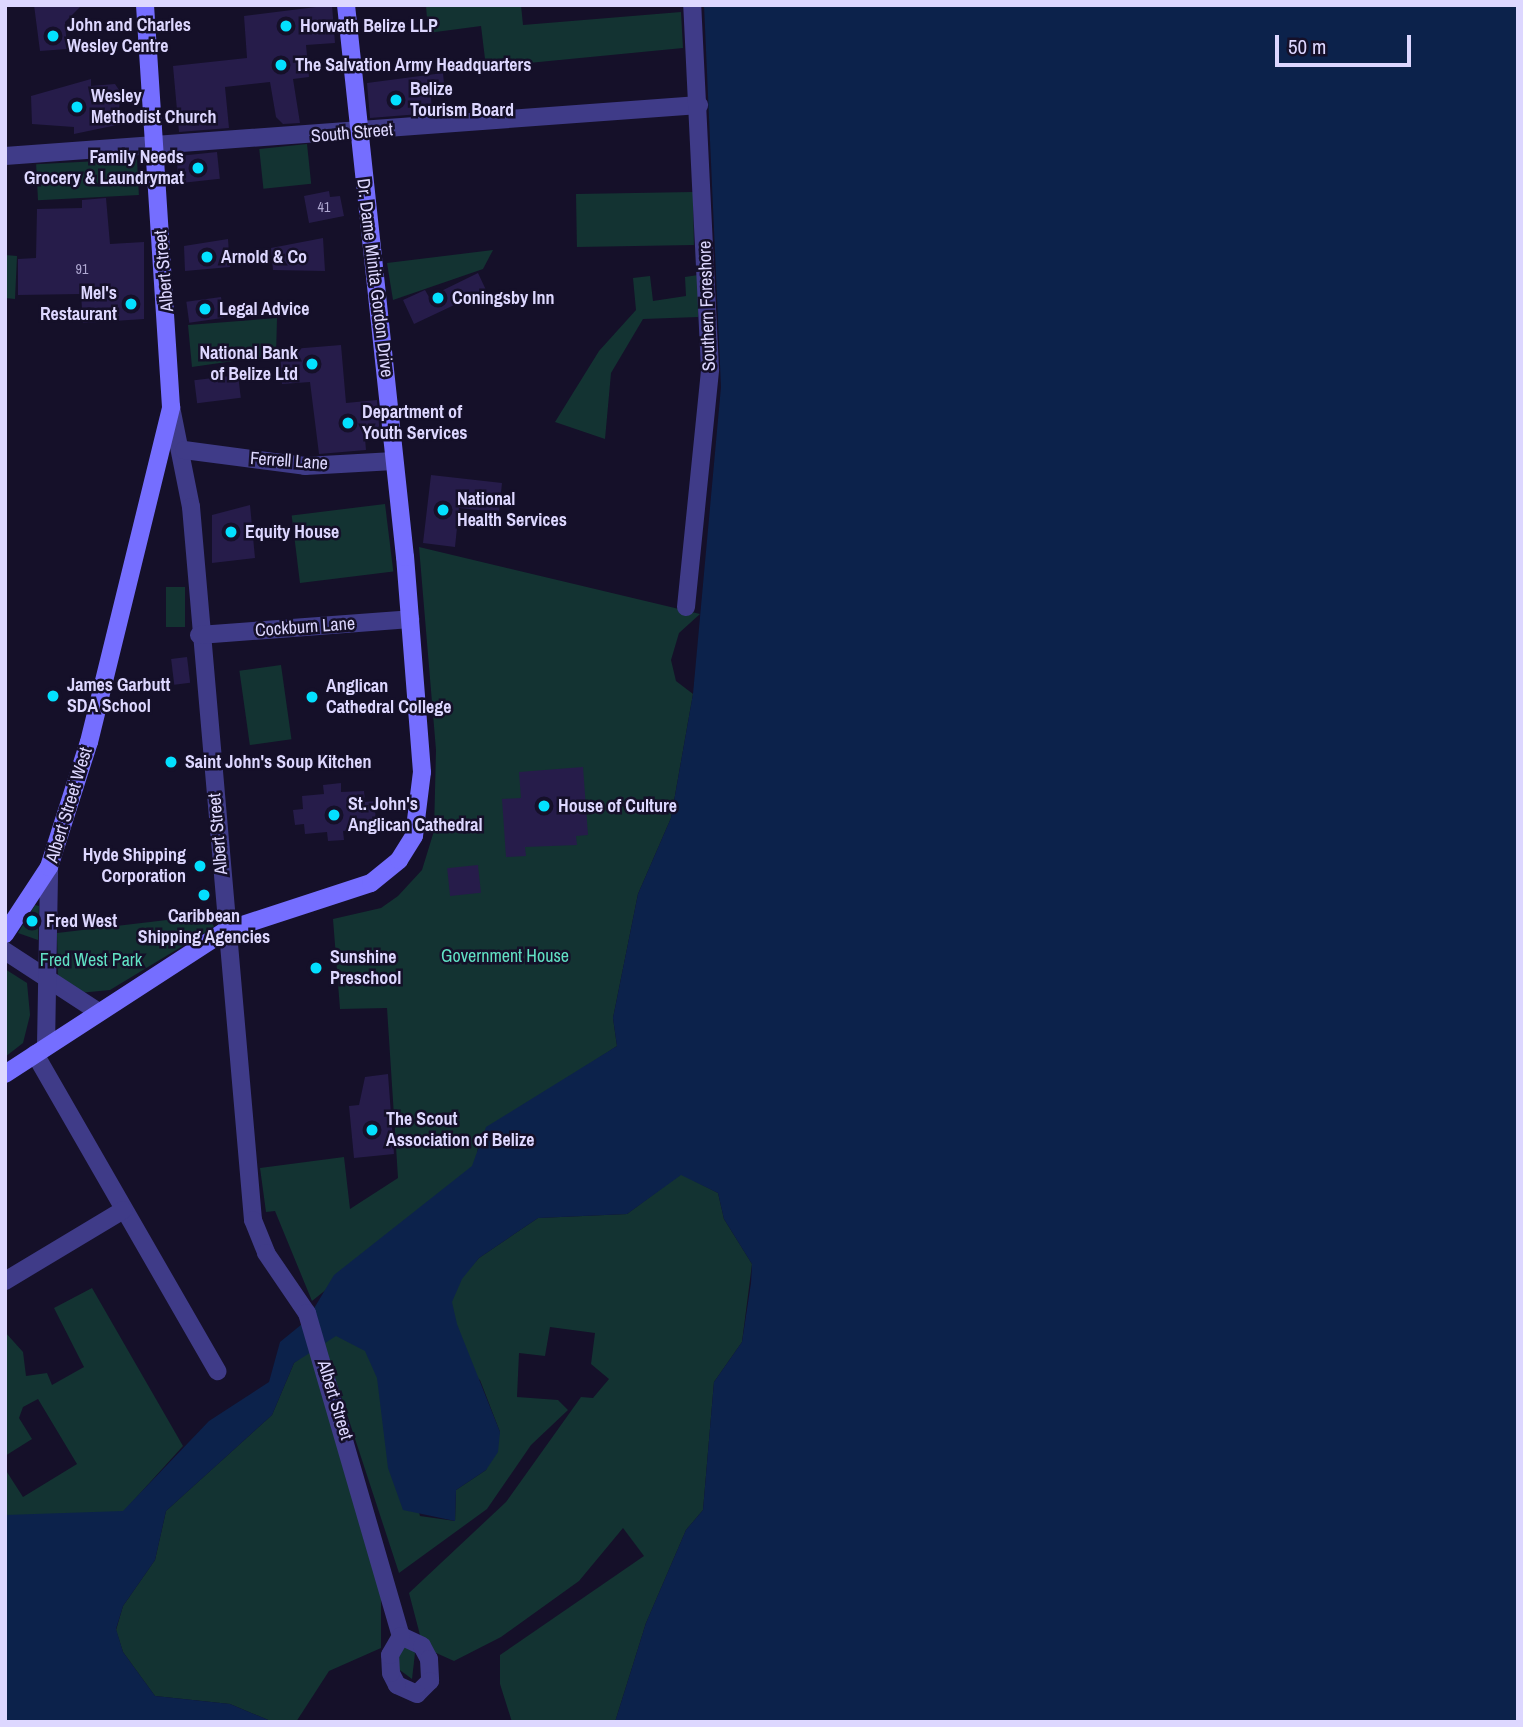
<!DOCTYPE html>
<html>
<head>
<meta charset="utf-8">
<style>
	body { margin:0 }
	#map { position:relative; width:1523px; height:1727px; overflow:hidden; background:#151029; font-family:"Archivo Narrow",sans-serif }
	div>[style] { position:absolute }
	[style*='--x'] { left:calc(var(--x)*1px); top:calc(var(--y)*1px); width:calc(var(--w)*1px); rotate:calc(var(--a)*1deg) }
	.green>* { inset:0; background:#133332; transform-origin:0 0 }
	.water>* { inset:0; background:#0c224b }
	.building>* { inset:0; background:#261c4a; transform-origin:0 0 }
	.minor>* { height:18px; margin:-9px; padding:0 9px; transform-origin:9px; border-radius:9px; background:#3f3b88 }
	.secondary>* { height:18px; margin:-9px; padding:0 9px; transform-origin:9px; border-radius:9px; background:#756eff }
	.dots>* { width:19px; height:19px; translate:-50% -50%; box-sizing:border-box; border:4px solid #151029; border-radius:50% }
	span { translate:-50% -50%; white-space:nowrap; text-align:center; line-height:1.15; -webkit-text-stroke:5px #151029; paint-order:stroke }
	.number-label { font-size:14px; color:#afa8d2 }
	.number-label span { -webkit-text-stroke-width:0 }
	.poi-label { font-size:18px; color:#ddd7ff; font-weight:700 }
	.left { translate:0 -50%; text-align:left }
	.right { translate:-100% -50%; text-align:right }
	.street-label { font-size:18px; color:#ddd7ff }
	.park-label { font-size:18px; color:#61e1c4 }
	.frame { position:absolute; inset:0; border:7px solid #ddd7ff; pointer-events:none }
	.scale { position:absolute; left:1275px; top:35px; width:136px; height:32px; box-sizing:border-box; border:4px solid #ddd7ff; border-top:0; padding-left:9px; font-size:21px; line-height:24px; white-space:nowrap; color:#ddd7ff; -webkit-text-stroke:5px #151029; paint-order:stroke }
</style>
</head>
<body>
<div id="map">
	<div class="green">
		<div style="clip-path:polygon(426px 5px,521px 5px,523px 25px,681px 12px,683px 48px,486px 67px,481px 26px,428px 33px)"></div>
		<div style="left:307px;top:144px;width:40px;height:48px;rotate:84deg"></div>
		<div style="left:137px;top:159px;width:36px;height:101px;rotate:87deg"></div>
		<div style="left:693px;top:192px;width:53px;height:117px;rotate:89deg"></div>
		<div style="clip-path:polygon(493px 250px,483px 269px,393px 300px,387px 263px)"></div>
		<div style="clip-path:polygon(5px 255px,17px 256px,15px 299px,5px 298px)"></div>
		<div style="clip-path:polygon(698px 275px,698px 317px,643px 319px,611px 373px,605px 439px,555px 422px,599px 351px,636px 310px,633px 278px,650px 276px,653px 301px,686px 296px,685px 277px)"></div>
		<div style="clip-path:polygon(277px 318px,276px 355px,192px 367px,188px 325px)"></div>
		<div style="left:385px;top:504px;width:68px;height:94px;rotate:83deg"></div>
		<div style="clip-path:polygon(419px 547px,700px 614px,679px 633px,671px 660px,676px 681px,693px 694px,671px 818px,638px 894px,613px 1018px,617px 1046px,480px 1135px,477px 1154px,497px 1152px,312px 1301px,275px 1211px,266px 1212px,260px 1168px,344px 1157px,350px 1209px,398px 1178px,387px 1008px,340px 1009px,333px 919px,381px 908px,398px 896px,422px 870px,434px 831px,436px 750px)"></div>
		<div style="left:166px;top:587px;width:19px;height:40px"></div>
		<div style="left:281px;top:665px;width:75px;height:42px;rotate:82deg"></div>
		<div style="clip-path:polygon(35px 905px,39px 906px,38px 940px,18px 933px)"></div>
		<div style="clip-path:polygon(209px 915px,214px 927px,110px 990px,79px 993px,58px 978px,57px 933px)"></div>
		<div style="clip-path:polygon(5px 969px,27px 983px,30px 1015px,23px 1043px,5px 1057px)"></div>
		<div style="clip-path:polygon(681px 1174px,718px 1193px,724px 1219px,752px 1264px,742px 1342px,714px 1382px,703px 1510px,686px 1530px,646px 1623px,615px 1722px,512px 1722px,500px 1684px,500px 1655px,644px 1556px,623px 1528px,579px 1581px,501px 1637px,454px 1661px,434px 1652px,420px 1635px,409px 1593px,506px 1502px,581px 1397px,593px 1398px,609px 1379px,591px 1364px,595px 1333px,550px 1327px,545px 1356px,519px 1353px,517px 1397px,558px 1400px,568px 1410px,531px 1445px,487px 1509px,399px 1573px,324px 1344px,329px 1333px,371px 1335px,420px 1516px,455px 1521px,456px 1490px,486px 1470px,500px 1432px,480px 1380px,414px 1330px,479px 1258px,538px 1218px,627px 1214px)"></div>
		<div style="clip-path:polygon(92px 1288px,183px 1446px,123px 1512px,15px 1516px,5px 1539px,5px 1469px,23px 1497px,77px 1464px,38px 1399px,23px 1407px,19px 1418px,32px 1439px,5px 1456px,5px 1332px,23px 1352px,26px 1376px,47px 1373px,52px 1385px,84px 1367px,54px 1308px)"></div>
		<div style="clip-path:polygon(311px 1349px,381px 1595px,381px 1648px,329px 1671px,296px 1722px,273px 1722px,230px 1704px,155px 1696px,123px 1652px,116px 1630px,123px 1606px,155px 1560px,166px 1511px,272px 1415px,294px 1363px)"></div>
		<div style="clip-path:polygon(399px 1645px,412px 1645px,415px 1653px,412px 1679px,397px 1668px)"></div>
	</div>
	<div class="water">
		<div style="clip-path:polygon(704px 5px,1518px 5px,1518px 1722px,615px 1722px,646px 1623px,686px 1530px,703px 1510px,714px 1382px,742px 1342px,751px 1283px,752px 1264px,724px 1219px,718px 1193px,681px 1175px,627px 1214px,538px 1218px,479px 1258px,462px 1279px,452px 1302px,457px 1324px,500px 1432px,498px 1452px,486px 1470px,456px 1490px,455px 1521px,403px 1510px,388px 1468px,377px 1378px,365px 1351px,336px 1336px,294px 1363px,272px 1415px,166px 1511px,155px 1560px,123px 1606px,116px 1629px,123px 1652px,155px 1696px,230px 1704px,273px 1722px,5px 1722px,5px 1515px,123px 1511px,209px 1421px,269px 1382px,280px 1342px,307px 1320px,334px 1275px,472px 1166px,486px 1127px,617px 1046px,613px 1018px,638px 894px,671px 818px,693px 694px,721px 387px)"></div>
	</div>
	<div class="building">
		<div style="clip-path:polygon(34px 5px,82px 5px,65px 22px,67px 49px,40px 51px)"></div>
		<div style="clip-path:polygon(332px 5px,335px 43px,306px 45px,309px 77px,293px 79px,300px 123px,283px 124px,276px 117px,270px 82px,225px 87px,229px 128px,179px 132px,173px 66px,247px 58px,244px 16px)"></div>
		<div style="clip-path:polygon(443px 73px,445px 94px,431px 96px,432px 113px,370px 118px,367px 83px)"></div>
		<div style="clip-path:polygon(91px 79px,91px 86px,115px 84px,121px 93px,117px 125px,74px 134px,74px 127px,32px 124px,31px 96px)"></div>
		<div style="left:217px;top:152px;width:27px;height:41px;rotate:84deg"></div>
		<div style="clip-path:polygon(329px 191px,330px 197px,340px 196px,344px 216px,309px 223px,304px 196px)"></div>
		<div style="clip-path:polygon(106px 198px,110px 244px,144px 242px,144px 319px,83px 323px,81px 294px,18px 295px,18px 259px,36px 258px,37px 209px,82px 208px,82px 200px)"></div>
		<div style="clip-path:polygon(323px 238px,325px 271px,273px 270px,271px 248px)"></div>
		<div style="clip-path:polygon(228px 239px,230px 267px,185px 271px,184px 246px)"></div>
		<div style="clip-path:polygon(478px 273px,486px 290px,414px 324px,403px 300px,425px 290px,429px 297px)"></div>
		<div style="left:221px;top:297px;width:21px;height:35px;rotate:82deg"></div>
		<div style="clip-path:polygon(341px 345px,346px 403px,377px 400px,380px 437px,365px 438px,366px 450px,319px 454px,310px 382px,282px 384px,280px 350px)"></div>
		<div style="left:238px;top:375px;width:23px;height:44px;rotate:83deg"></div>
		<div style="clip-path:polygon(431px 475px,502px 483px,499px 512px,459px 508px,455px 547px,423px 543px)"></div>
		<div style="clip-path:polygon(250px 505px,255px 558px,212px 563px,212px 515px)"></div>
		<div style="left:187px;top:657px;width:26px;height:16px;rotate:83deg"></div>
		<div style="clip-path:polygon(583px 767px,588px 835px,576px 836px,577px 845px,525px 847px,526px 856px,506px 857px,502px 799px,521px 798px,519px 772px)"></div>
		<div style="clip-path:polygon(341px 783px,341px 792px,364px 791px,365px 802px,374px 801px,376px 820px,367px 821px,367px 829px,343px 831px,344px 840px,328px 841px,327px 832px,305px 834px,304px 824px,295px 825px,293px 810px,303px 809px,302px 796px,324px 794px,323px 785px)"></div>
		<div style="left:478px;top:865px;width:28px;height:31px;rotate:84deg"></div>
		<div style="clip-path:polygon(388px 1074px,394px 1154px,354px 1158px,349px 1106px,359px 1105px,365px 1077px)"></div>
	</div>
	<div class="minor">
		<div style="--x:5;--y:156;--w:696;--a:-4.2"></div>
		<div style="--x:171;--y:407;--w:102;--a:78.7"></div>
		<div style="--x:191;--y:507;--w:716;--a:85.03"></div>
		<div style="--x:253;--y:1220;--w:35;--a:68"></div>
		<div style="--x:266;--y:1253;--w:73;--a:55.7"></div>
		<div style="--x:307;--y:1313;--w:336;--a:73.8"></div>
		<div style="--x:184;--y:450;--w:122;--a:7.5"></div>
		<div style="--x:305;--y:466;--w:89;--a:-3.2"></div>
		<div style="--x:686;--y:607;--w:239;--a:-84.2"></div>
		<div style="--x:710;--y:369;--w:364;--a:-92.8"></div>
		<div style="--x:199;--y:635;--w:212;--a:-4.3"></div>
		<div style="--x:5;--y:951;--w:110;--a:33.1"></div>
		<div style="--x:46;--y:1046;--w:179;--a:-89"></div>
		<div style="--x:35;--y:1054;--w:366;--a:60.1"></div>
		<div style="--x:5;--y:1281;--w:138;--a:-31"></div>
		<div style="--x:401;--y:1636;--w:23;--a:25"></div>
		<div style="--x:422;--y:1646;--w:15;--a:62"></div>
		<div style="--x:429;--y:1659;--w:22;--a:87"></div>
		<div style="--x:430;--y:1681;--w:18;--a:135"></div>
		<div style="--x:417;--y:1694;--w:22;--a:-156"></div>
		<div style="--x:397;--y:1685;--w:13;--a:-117"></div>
		<div style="--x:391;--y:1673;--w:18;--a:-93"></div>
		<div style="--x:390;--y:1655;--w:22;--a:-60"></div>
	</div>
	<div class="secondary">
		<div style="--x:5;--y:934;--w:80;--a:-56.7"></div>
		<div style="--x:49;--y:867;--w:131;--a:-72.3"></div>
		<div style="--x:89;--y:742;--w:345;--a:-76.2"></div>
		<div style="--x:171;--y:407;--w:403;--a:-93.7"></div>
		<div style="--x:5;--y:1074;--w:265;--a:-33"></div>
		<div style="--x:227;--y:930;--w:151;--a:-18.1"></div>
		<div style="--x:371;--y:883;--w:36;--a:-39"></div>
		<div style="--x:399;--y:860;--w:28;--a:-58"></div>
		<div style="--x:414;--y:836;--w:64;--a:-82.9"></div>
		<div style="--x:422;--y:772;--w:216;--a:-94.5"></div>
		<div style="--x:405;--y:557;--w:555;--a:-96.1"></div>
	</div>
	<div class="dots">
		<div style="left:286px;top:26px;background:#03e0ff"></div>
		<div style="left:53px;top:36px;background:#03e0ff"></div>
		<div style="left:281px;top:65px;background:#03e0ff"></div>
		<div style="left:396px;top:100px;background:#03e0ff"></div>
		<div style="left:77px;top:107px;background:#03e0ff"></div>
		<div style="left:198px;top:168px;background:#03e0ff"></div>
		<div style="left:207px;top:257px;background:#03e0ff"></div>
		<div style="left:438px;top:298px;background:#03e0ff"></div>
		<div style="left:131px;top:304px;background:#03e0ff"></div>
		<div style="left:205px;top:309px;background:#03e0ff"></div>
		<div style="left:312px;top:364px;background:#03e0ff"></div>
		<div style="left:348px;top:423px;background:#03e0ff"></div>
		<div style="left:443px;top:510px;background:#03e0ff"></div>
		<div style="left:231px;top:532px;background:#03e0ff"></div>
		<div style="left:53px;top:696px;background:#03e0ff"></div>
		<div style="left:312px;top:697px;background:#03e0ff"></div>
		<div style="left:171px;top:762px;background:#03e0ff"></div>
		<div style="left:544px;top:806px;background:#03e0ff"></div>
		<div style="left:334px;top:815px;background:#03e0ff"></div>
		<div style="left:200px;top:866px;background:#03e0ff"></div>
		<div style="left:204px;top:895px;background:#03e0ff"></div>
		<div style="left:32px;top:921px;background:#03e0ff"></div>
		<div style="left:316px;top:968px;background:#03e0ff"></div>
		<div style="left:372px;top:1130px;background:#03e0ff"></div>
	</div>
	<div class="number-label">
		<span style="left:324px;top:207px">41</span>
		<span style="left:82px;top:269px">91</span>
	</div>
	<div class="poi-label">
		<span class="left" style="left:67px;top:36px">John and Charles<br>Wesley Centre</span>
		<span class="left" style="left:300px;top:26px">Horwath Belize LLP</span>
		<span class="left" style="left:295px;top:65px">The Salvation Army Headquarters</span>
		<span class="left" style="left:410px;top:100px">Belize<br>Tourism Board</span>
		<span class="left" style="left:91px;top:107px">Wesley<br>Methodist Church</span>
		<span class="right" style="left:184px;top:168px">Family Needs<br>Grocery &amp; Laundrymat</span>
		<span class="left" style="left:221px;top:257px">Arnold &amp; Co</span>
		<span class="right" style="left:117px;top:304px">Mel's<br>Restaurant</span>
		<span class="left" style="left:452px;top:298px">Coningsby Inn</span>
		<span class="left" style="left:219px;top:309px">Legal Advice</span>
		<span class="right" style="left:298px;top:364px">National Bank<br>of Belize Ltd</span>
		<span class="left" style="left:362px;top:423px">Department of<br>Youth Services</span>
		<span class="left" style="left:457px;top:510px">National<br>Health Services</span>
		<span class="left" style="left:245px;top:532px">Equity House</span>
		<span class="left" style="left:67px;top:696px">James Garbutt<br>SDA School</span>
		<span class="left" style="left:326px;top:697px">Anglican<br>Cathedral College</span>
		<span class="left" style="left:185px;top:762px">Saint John's Soup Kitchen</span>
		<span class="left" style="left:348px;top:815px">St. John's<br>Anglican Cathedral</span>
		<span class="left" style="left:558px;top:806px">House of Culture</span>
		<span class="right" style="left:186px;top:866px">Hyde Shipping<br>Corporation</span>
		<span style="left:204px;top:927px">Caribbean<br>Shipping Agencies</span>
		<span class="left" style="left:46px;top:921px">Fred West</span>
		<span class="left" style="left:330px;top:968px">Sunshine<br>Preschool</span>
		<span class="left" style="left:386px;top:1130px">The Scout<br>Association of Belize</span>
	</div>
	<div class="street-label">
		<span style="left:352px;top:133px;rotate:-5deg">South Street</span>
		<span style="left:164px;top:271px;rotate:-95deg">Albert Street</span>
		<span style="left:375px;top:278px;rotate:83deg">Dr. Dame Minita Gordon Drive</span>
		<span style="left:707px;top:306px;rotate:-92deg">Southern Foreshore</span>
		<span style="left:289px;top:461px;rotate:4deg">Ferrell Lane</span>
		<span style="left:305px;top:627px;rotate:-4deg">Cockburn Lane</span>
		<span style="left:69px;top:805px;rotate:-73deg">Albert Street West</span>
		<span style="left:218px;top:834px;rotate:-95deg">Albert Street</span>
		<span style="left:335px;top:1400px;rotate:73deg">Albert Street</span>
	</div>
	<div class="park-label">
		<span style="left:505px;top:956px">Government House</span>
		<span style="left:91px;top:960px">Fred West Park</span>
	</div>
	<div class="frame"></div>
	<div class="scale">50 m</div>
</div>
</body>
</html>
